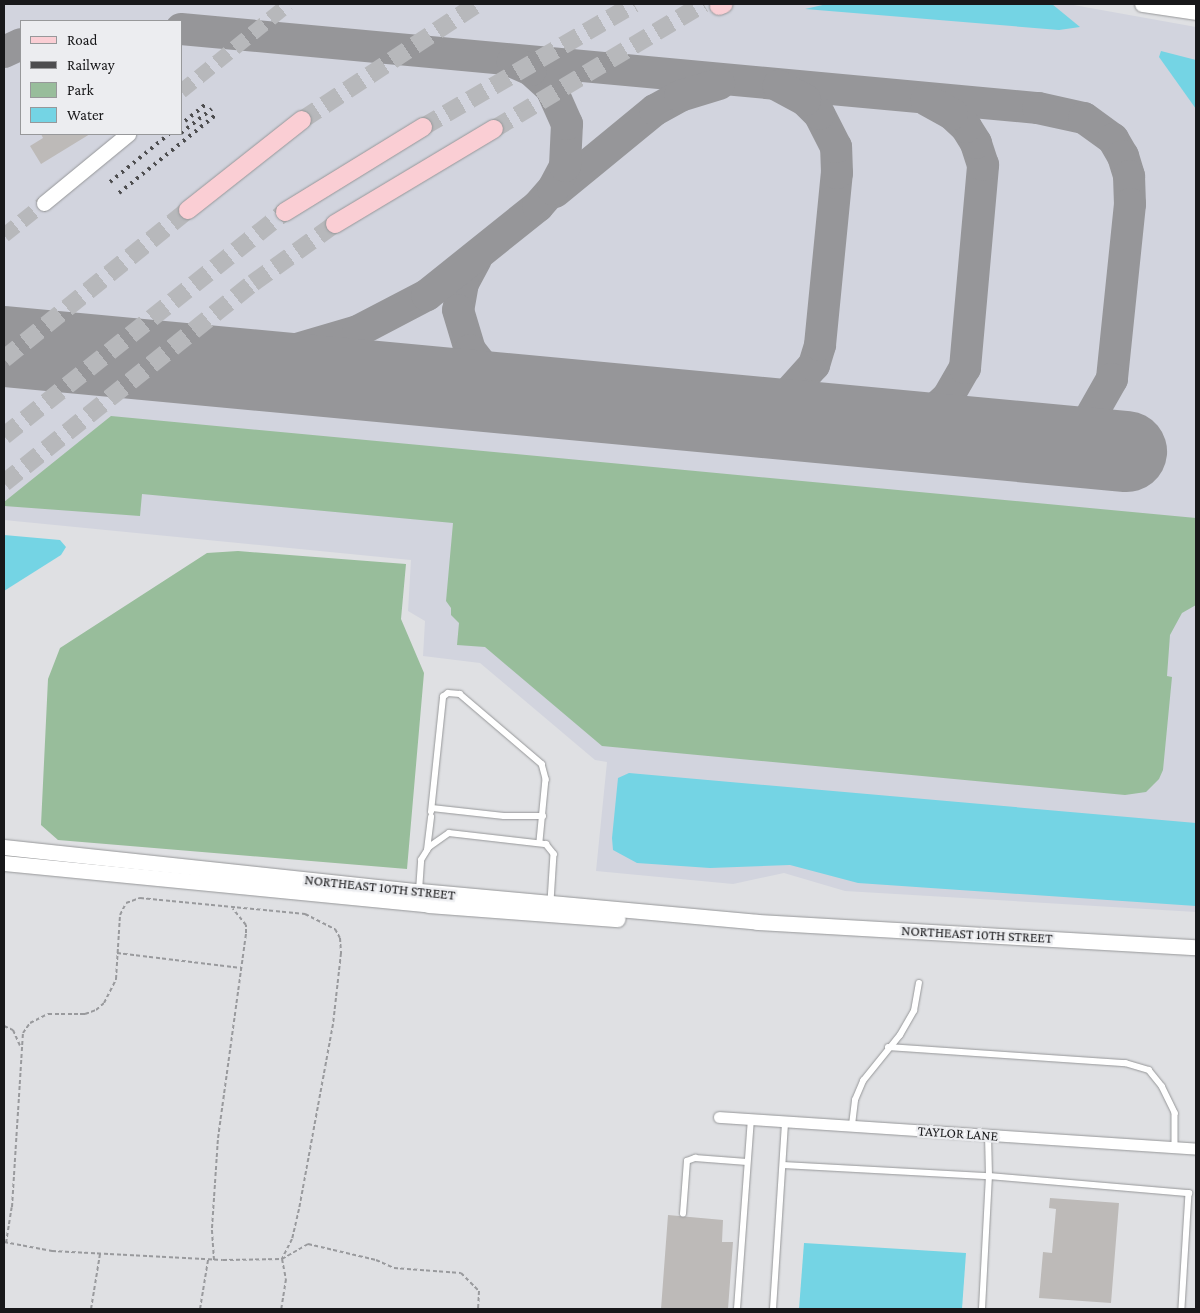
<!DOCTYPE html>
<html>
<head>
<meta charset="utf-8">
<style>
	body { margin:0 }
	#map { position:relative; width:1200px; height:1313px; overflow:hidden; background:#dfe0e3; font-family:"Crimson Pro",serif }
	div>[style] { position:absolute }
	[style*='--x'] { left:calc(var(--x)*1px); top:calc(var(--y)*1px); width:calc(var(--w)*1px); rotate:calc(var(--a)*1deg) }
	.built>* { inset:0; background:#d2d4de }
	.green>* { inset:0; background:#98bd9b }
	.water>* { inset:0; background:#74d4e4 }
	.taxiway>* { height:32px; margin:-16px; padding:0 16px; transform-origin:16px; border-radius:16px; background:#969699 }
	.runway>* { height:81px; margin:-40.5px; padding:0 40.5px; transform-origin:40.5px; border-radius:40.5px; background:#969699 }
	.building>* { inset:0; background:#bdbab8 }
	.secondary-tunnel>* { height:15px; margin-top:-7.5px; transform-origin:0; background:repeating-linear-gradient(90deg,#b7b8bb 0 15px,transparent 0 23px) }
	.primary-tunnel>* { height:18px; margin-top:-9px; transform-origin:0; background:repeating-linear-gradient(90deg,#b7b8bb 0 18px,transparent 0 27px) }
	.path>* { height:2px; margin-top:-1px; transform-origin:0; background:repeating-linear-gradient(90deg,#999a9d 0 4px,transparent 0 6.5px) }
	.roads { filter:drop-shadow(0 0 1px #969799) drop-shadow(0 0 1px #969799) }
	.lane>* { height:5.5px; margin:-2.75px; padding:0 2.75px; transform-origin:2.75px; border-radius:2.75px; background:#fff }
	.street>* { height:11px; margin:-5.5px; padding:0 5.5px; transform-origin:5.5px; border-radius:5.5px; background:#fff }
	.secondary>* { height:15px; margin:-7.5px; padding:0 7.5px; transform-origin:7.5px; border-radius:7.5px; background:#fff }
	.primary>* { height:18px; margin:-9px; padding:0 9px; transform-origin:9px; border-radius:9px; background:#faced4 }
	.rail>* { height:4px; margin-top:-2px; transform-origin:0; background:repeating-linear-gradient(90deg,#4d4d4f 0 2.5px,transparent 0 7.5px) }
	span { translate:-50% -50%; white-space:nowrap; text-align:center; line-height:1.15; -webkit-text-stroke:4.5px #ecedf0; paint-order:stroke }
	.street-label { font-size:14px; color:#18181a }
	.frame { position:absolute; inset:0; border:5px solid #18181a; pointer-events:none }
	.legend { position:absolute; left:20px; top:20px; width:162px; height:115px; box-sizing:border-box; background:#ecedf0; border:1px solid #97989a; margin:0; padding:6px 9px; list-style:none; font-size:15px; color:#18181a }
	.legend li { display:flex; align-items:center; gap:10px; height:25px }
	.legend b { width:25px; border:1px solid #97989a }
</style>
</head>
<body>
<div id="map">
	<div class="built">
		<div style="clip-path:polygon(evenodd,4px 4px,1068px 4px,1196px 27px,1196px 912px,845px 891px,784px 873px,733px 884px,596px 871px,607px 762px,595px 760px,480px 663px,423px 656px,425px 621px,408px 611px,411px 560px,4px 520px,4px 4px,21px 21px,181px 21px,181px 134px,21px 134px,21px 21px)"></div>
	</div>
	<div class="green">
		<div style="clip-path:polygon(111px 416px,1196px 518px,1196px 605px,1182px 613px,1170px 635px,1167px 676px,1172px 677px,1163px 770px,1159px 779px,1146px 792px,1125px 795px,602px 746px,485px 647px,457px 645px,459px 623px,451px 615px,451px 608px,446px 601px,453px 523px,142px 494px,140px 516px,4px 506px,4px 502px)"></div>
		<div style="clip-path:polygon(238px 551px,406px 564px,401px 619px,424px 673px,407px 869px,58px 840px,41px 825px,48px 679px,60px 648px,207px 553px)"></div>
	</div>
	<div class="water">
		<div style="clip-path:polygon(827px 4px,1052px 4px,1080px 27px,1059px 30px,805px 9px)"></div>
		<div style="clip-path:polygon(1161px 51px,1196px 60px,1196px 109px,1159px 57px)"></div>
		<div style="clip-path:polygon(4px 535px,60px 540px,66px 547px,61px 555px,4px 591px)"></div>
		<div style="clip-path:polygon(629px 773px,1196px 823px,1196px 906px,858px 883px,790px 865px,710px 868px,637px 863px,613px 850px,612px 838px,618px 778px)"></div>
		<div style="clip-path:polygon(804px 1243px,966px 1253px,962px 1309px,799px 1309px)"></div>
	</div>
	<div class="taxiway">
		<div style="--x:181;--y:29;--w:861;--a:5.27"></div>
		<div style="--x:1038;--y:108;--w:47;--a:12.3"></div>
		<div style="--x:1084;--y:118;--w:36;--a:36"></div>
		<div style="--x:1113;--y:139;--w:20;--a:60"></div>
		<div style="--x:1123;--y:156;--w:21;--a:73"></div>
		<div style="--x:1129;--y:176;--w:28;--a:88"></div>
		<div style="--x:1130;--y:204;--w:176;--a:95.9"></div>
		<div style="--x:1112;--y:379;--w:77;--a:119.6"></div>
		<div style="--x:4;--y:52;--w:19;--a:-25"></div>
		<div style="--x:555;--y:192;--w:129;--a:-39.4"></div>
		<div style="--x:655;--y:110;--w:29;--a:-29"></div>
		<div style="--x:680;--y:96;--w:41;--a:-17.1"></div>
		<div style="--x:476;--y:259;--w:27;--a:118"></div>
		<div style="--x:463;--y:283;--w:27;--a:100"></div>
		<div style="--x:458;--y:310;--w:42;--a:73.3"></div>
		<div style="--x:470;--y:350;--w:33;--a:52"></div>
		<div style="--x:490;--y:376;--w:57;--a:20.7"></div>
		<div style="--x:168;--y:361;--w:108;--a:-3.2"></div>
		<div style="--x:276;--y:355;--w:85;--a:-16.3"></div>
		<div style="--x:358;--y:331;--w:78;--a:-27.6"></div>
		<div style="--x:427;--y:295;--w:142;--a:-38.7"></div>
		<div style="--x:538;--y:206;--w:23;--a:-49"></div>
		<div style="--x:553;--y:189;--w:26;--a:-62"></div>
		<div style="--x:565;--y:166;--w:42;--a:-87.3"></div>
		<div style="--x:567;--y:124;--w:39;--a:-114"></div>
		<div style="--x:551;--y:88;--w:27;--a:-138"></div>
		<div style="--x:531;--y:70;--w:20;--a:-156"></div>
		<div style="--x:714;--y:412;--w:46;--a:-5"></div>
		<div style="--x:760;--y:408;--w:29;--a:-25"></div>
		<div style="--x:786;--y:396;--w:42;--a:-47.9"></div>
		<div style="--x:814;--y:365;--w:21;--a:-73"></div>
		<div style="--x:820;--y:345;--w:173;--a:-84.4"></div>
		<div style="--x:837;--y:173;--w:26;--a:-92"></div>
		<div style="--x:836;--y:147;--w:37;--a:-117"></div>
		<div style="--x:819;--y:114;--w:20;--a:-135"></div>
		<div style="--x:805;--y:100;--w:30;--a:-152"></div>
		<div style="--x:863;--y:426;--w:45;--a:-5.1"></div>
		<div style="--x:908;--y:422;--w:27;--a:-24"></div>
		<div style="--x:933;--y:411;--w:21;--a:-43"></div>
		<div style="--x:948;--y:397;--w:34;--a:-60"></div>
		<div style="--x:965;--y:368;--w:204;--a:-84.9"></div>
		<div style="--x:983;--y:165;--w:23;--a:-108"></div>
		<div style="--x:976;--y:143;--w:19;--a:-122"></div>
		<div style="--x:966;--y:127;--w:19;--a:-137"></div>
		<div style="--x:952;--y:114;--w:29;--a:-151"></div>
	</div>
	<div class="runway">
		<div style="--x:4;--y:346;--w:1127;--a:5.35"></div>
	</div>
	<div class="building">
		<div style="clip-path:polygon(41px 134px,90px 134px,41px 164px,30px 146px,43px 138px)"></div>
		<div style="clip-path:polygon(1050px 1198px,1119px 1203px,1111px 1303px,1039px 1298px,1043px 1252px,1052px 1253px,1056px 1209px,1049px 1208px)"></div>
		<div style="clip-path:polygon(668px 1215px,723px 1220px,722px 1242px,733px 1242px,728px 1309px,661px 1309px)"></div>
	</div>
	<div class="secondary-tunnel">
		<div style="--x:181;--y:91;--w:138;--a:-39.1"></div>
		<div style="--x:4;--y:235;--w:51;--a:-38.7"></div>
	</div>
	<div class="primary-tunnel">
		<div style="--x:302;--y:120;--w:210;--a:-33.5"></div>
		<div style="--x:423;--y:127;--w:244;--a:-30.2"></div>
		<div style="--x:494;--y:129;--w:244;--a:-30.9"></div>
		<div style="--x:4;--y:359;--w:237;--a:-39"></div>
		<div style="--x:4;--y:436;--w:359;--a:-38.6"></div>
		<div style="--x:4;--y:483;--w:319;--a:-38.8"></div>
		<div style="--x:253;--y:283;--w:101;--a:-35.7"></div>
	</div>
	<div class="path">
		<div style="--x:117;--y:953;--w:125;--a:6.9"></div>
		<div style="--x:4;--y:1026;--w:10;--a:24"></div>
		<div style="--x:13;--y:1030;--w:17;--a:66"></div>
		<div style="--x:4;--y:1242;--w:49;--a:10.6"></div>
		<div style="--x:52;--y:1251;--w:171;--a:3"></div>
		<div style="--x:223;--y:1260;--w:59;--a:-1"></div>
		<div style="--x:282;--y:1259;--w:30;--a:-30"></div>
		<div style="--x:308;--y:1244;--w:70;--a:13.2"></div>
		<div style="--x:376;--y:1260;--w:20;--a:24"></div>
		<div style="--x:394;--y:1268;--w:67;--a:4.3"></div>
		<div style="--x:461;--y:1273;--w:25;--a:45"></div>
		<div style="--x:479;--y:1291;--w:18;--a:93"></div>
		<div style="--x:6;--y:1243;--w:36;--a:-81"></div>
		<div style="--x:12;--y:1207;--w:174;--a:-86.4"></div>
		<div style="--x:23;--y:1033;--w:12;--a:-55"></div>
		<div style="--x:30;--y:1023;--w:20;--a:-27"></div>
		<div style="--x:48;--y:1014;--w:37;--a:0"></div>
		<div style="--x:85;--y:1014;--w:12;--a:-20"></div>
		<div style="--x:96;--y:1010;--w:11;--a:-41"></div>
		<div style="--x:104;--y:1003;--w:27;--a:-63"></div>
		<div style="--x:116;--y:979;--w:64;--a:-86.4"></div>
		<div style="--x:120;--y:915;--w:13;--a:-63"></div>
		<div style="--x:126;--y:903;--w:15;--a:-20"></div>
		<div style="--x:140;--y:898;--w:166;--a:5.5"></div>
		<div style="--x:305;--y:914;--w:34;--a:27"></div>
		<div style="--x:335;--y:929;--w:10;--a:61"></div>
		<div style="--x:340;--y:938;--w:15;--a:86"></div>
		<div style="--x:341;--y:953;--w:71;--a:96.4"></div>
		<div style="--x:333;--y:1024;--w:188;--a:100.4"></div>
		<div style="--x:299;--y:1209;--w:31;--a:103"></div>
		<div style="--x:292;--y:1239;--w:22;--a:117"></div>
		<div style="--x:282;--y:1259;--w:20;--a:79"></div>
		<div style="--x:286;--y:1279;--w:30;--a:99"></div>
		<div style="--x:214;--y:1260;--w:32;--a:-94"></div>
		<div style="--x:212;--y:1228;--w:90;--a:-86.2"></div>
		<div style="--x:218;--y:1138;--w:207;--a:-82.2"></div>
		<div style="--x:246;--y:933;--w:8;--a:-90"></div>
		<div style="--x:246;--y:925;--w:21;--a:-129"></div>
		<div style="--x:91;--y:1309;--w:56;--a:-80.7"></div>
		<div style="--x:200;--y:1309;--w:50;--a:-80.7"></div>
	</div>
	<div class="roads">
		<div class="lane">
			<div style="--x:432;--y:808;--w:72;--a:6.3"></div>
			<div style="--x:504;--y:816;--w:39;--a:0"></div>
			<div style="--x:431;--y:812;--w:116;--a:-84"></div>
			<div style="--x:443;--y:697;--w:6;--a:-39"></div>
			<div style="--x:448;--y:693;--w:12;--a:5"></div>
			<div style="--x:460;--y:694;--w:108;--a:40.5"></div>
			<div style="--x:542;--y:764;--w:16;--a:75"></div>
			<div style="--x:546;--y:779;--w:62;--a:95.5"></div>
			<div style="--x:427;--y:850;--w:33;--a:-83"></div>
			<div style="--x:419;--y:891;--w:31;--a:-86"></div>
			<div style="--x:421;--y:860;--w:15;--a:-58"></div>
			<div style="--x:429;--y:847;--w:24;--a:-35"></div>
			<div style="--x:449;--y:833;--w:98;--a:6.5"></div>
			<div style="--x:546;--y:844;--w:13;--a:51"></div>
			<div style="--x:554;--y:854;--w:48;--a:93.6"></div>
			<div style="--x:888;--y:1047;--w:238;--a:3.9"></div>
			<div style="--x:1125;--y:1063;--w:25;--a:16"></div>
			<div style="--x:1149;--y:1070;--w:21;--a:51"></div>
			<div style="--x:1162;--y:1086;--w:30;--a:64"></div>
			<div style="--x:1175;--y:1113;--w:34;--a:90"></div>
			<div style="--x:852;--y:1125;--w:25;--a:-83"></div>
			<div style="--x:855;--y:1100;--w:21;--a:-67"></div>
			<div style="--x:863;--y:1081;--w:59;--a:-51.2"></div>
			<div style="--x:900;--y:1035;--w:28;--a:-60"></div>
			<div style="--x:914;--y:1011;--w:28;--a:-80"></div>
			<div style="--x:783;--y:1165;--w:206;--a:3.1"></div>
			<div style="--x:989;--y:1176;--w:201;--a:4.9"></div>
			<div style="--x:1189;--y:1193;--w:116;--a:93.5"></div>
			<div style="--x:683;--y:1214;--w:53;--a:-85.7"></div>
			<div style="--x:687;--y:1161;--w:9;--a:-21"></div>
			<div style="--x:695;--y:1158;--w:52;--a:4.4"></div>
			<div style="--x:737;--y:1309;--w:191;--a:-85.8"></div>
			<div style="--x:773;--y:1309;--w:188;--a:-86.3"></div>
			<div style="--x:982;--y:1309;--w:133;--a:-87"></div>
			<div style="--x:989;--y:1176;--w:41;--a:-91.4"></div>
		</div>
		<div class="street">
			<div style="--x:719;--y:1117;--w:478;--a:3.8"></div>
		</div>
		<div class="secondary">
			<div style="--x:1142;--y:4;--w:55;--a:8.4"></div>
			<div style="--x:44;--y:203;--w:109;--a:-39.4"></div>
			<div style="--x:4;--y:847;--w:417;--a:6.1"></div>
			<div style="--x:419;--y:891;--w:339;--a:5.2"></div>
			<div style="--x:757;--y:922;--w:440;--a:3.3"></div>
			<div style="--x:4;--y:863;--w:427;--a:5.6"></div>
			<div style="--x:429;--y:905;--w:189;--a:4.3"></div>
		</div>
		<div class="primary">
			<div style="--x:719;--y:6;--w:5;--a:-22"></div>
			<div style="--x:188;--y:210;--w:145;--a:-38.3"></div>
			<div style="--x:285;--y:212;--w:162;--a:-31.6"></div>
			<div style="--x:335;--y:224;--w:185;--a:-30.9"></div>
		</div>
	</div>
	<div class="rail">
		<div style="--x:185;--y:121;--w:28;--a:-39"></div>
		<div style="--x:181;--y:133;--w:39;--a:-38"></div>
		<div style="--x:110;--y:182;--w:76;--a:-39.1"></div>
		<div style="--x:119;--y:193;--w:126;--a:-38.9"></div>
	</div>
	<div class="street-label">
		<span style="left:380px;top:887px;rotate:6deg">NORTHEAST 10TH STREET</span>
		<span style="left:977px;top:934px;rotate:3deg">NORTHEAST 10TH STREET</span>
		<span style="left:958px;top:1133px;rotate:4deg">TAYLOR LANE</span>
	</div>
	<div class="frame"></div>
	<ul class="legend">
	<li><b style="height:6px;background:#faced4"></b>Road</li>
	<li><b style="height:6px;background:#4d4d4f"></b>Railway</li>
	<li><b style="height:14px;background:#98bd9b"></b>Park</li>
	<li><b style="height:14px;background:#74d4e4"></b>Water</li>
	</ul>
</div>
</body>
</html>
